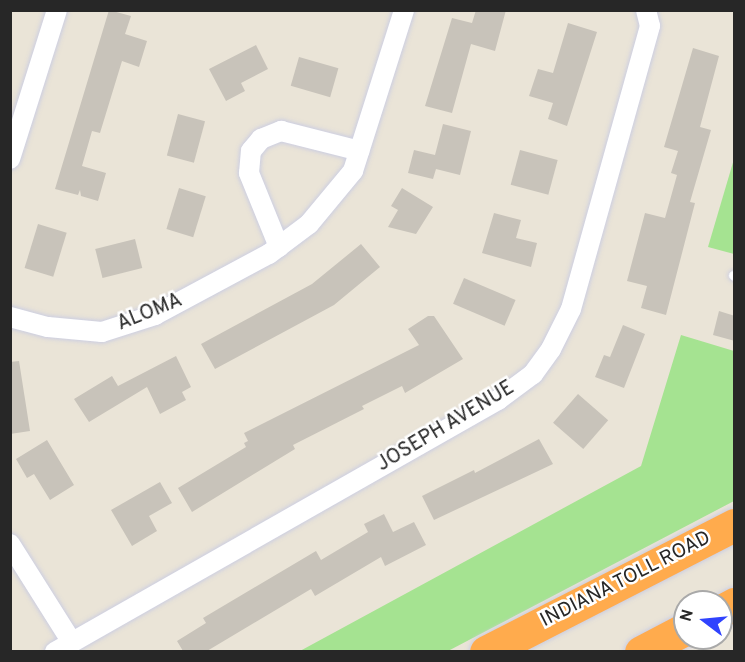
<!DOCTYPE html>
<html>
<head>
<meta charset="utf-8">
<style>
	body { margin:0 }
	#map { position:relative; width:745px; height:662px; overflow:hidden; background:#eae4d7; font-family:Overpass,sans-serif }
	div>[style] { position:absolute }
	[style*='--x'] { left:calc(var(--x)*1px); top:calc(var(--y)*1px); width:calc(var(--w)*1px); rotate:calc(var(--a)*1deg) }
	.green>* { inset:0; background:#a5e391 }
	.building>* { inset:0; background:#c8c3ba; transform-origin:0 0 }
	.roads { filter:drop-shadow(0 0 2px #cccee1) drop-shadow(0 0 2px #cccee1) }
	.service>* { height:9px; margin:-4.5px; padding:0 4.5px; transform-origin:4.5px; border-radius:4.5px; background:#fff }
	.minor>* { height:20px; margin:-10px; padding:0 10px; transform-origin:10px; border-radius:10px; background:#fff }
	.motorway>* { height:33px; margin:-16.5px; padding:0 16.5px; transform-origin:16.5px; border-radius:16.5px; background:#ffab4d }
	span { translate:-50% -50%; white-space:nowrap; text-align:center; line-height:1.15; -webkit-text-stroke:5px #fff; paint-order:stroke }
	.street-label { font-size:20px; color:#272727 }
	.frame { position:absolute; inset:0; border:12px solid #272727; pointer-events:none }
	.north { position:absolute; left:673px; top:590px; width:60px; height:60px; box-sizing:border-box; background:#fff; border:2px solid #a9a9a9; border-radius:50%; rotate:286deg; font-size:16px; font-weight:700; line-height:24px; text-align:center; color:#272727 }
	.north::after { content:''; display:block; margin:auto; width:21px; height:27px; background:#3043fe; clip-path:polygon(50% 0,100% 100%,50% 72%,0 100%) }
</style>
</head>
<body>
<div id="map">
	<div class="green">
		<div style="clip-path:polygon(734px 159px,734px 254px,708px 247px)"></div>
		<div style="clip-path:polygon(681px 335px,734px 351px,734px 501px,448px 651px,300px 651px,641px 466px)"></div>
	</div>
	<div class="building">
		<div style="clip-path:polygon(109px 10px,131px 16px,125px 34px,147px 41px,139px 67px,122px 61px,100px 133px,92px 131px,82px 166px,106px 173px,98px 201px,81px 196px,80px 190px,78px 195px,55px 189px)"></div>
		<div style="clip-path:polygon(476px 10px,506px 10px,495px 51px,471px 44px,452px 113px,425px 106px,452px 18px,472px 23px)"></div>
		<div style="clip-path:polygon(568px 23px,597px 32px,567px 126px,548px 119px,553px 103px,529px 96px,538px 69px,553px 73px)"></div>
		<div style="clip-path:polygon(256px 45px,268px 69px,241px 83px,245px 91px,226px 101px,209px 69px)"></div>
		<div style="clip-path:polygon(693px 48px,719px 56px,700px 127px,711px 130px,690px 202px,695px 203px,666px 315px,641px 308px,647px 286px,627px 281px,645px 213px,665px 218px,677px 175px,671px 173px,678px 151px,664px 147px)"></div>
		<div style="left:299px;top:57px;width:41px;height:30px;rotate:16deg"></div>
		<div style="left:178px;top:114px;width:28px;height:43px;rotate:15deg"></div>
		<div style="clip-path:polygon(443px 124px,471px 131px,460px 175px,436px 169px,433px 179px,408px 173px,414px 150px,435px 155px)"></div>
		<div style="left:520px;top:150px;width:39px;height:36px;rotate:15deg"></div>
		<div style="left:179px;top:188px;width:28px;height:43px;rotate:17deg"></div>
		<div style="clip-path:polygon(402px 188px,433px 207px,416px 234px,388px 227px,398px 210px,391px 206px)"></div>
		<div style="clip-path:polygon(494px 213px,521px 220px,516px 238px,537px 243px,531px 267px,482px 253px)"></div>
		<div style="left:38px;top:224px;width:30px;height:46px;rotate:17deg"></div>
		<div style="left:135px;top:239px;width:30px;height:41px;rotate:76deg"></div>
		<div style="clip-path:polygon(361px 244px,380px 267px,334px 305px,215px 369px,201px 344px,312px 284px)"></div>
		<div style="left:464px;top:278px;width:56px;height:28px;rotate:23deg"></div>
		<div style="clip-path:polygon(719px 311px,735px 316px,735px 341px,713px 335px)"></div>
		<div style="clip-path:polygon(428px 316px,434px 316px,463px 359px,405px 393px,402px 386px,362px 406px,364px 409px,293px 445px,295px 449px,192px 512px,178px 488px,246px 447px,244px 443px,248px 441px,244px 433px,419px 345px,408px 329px)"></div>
		<div style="clip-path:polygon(623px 325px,645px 334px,624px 388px,595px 377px,604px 355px,610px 357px)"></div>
		<div style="clip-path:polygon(176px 356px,191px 387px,182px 392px,186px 400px,160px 414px,147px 387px,89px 422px,74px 399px,112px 376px,118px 386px)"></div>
		<div style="clip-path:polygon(19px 361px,30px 431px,10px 434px,10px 362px)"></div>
		<div style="left:578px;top:394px;width:40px;height:38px;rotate:41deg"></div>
		<div style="clip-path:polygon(539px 439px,553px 464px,434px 520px,422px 496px,474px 470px,475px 473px)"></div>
		<div style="clip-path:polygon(47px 440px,74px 485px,50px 500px,34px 474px,27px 478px,16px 459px)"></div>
		<div style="clip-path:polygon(160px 482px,172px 503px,149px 516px,157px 531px,132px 546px,111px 510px)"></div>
		<div style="clip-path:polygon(384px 514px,393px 532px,414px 522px,426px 545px,385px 566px,381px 557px,315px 596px,311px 589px,207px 651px,183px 651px,177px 641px,206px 623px,203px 618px,316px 551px,321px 560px,368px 532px,364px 524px)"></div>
	</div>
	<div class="roads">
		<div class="service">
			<div style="--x:733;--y:275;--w:1;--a:45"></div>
		</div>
		<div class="minor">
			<div style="--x:10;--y:159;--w:156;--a:-72.5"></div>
			<div style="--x:279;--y:247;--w:80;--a:-112.1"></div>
			<div style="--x:249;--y:173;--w:22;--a:-85"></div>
			<div style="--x:251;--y:151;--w:16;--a:-50"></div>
			<div style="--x:261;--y:139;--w:22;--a:-22"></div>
			<div style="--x:281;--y:131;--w:81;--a:14.2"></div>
			<div style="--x:10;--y:317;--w:39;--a:15"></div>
			<div style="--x:48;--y:327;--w:54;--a:5.3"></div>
			<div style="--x:102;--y:332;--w:56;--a:-17.8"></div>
			<div style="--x:155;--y:315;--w:129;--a:-28.2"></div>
			<div style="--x:269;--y:254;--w:50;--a:-36.9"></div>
			<div style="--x:309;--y:224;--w:69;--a:-50.3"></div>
			<div style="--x:353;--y:171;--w:169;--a:-72.4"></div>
			<div style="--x:10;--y:544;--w:115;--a:57.8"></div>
			<div style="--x:55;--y:652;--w:510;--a:-29.63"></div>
			<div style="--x:498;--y:400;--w:44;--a:-36.6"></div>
			<div style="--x:533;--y:374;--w:31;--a:-54"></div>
			<div style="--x:551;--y:349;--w:45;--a:-63.4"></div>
			<div style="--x:571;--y:309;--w:294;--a:-74.4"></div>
			<div style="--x:650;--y:26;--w:16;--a:-104"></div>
		</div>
		<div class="motorway">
			<div style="--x:721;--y:611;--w:15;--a:-28"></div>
			<div style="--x:486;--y:652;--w:279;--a:-27.1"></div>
			<div style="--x:641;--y:652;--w:50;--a:-27.6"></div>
		</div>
	</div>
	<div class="street-label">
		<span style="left:150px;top:313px;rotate:-22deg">ALOMA</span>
		<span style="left:446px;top:427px;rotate:-31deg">JOSEPH AVENUE</span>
		<span style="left:626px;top:580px;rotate:-27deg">INDIANA TOLL ROAD</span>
	</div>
	<div class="frame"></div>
	<div class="north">N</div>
</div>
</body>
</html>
